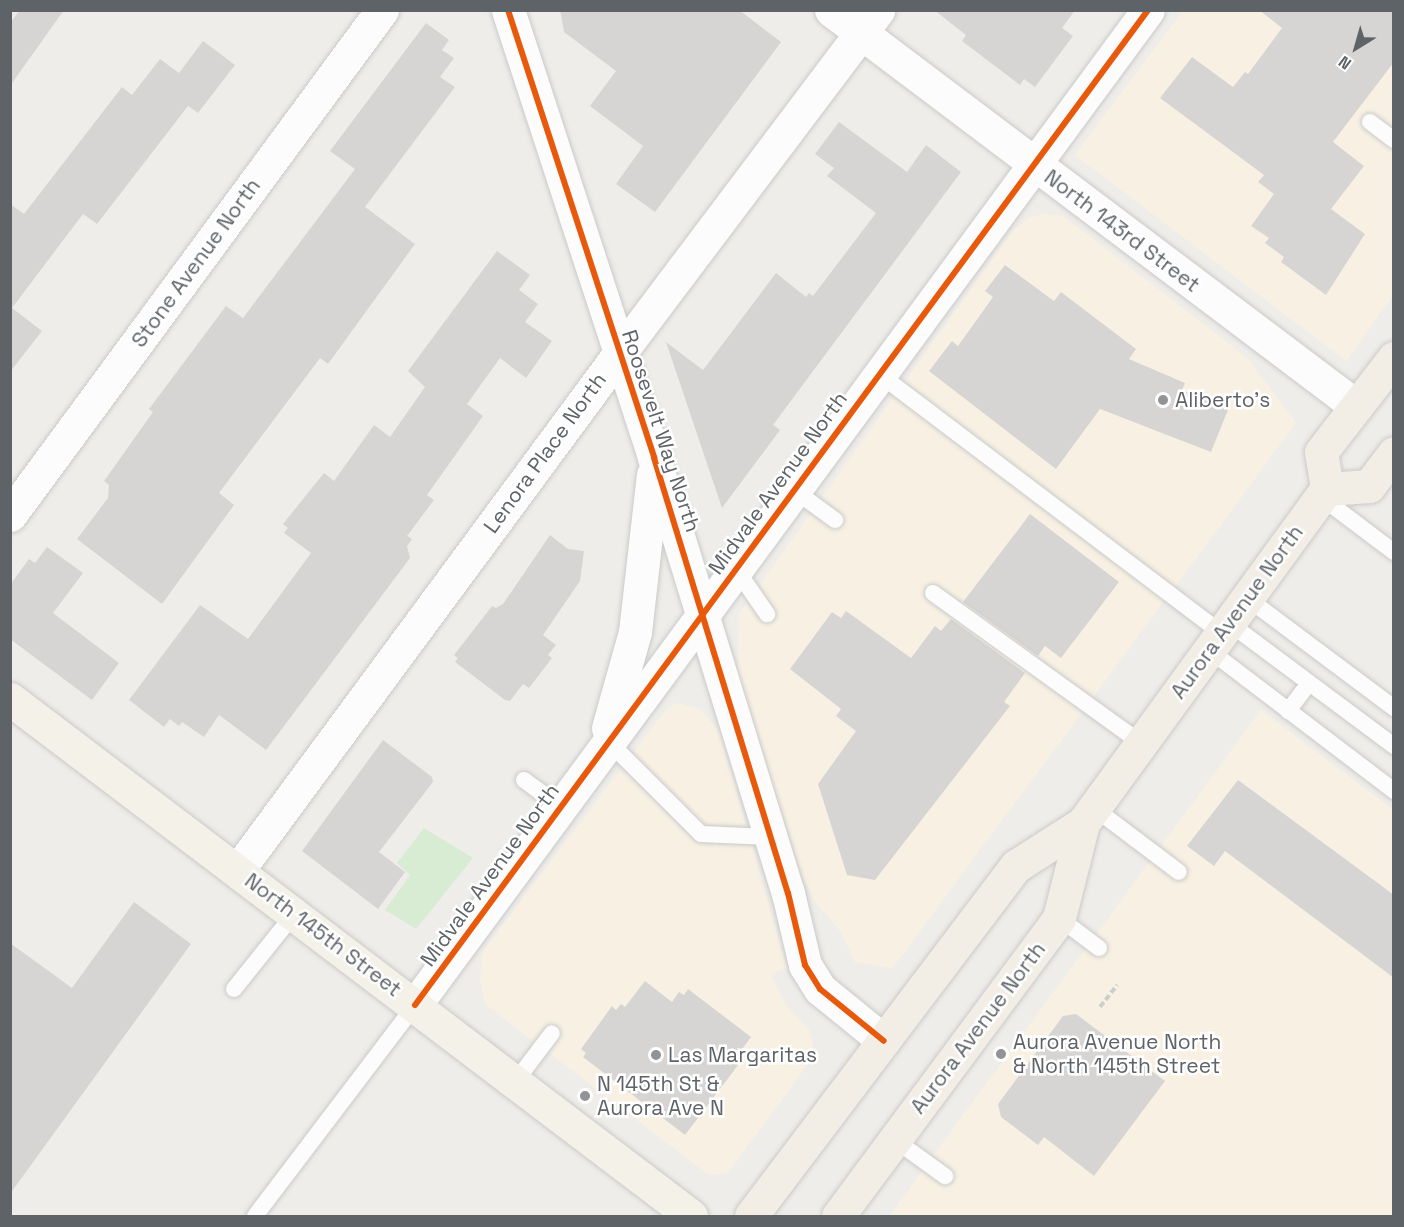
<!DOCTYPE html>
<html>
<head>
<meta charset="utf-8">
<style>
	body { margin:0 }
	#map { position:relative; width:1404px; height:1227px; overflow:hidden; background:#efede9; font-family:"Space Grotesk",sans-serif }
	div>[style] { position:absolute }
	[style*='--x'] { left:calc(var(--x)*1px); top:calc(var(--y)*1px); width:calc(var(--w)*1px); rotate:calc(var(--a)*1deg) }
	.commercial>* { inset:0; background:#f8f1e3 }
	.green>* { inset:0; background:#d8ecd3 }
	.building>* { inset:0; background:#d7d5d3 }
	.path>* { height:4px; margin-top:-2px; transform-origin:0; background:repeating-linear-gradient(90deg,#cbd0cb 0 6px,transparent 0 9px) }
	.roads { filter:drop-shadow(0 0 2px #cacaca) drop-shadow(0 0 2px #cacaca) }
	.service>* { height:16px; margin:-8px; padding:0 8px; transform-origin:8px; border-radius:8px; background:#fdfcfc }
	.minor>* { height:33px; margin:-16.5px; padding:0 16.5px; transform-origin:16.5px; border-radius:16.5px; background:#fdfcfc }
	.tertiary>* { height:33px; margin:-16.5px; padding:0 16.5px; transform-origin:16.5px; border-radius:16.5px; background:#fdfcfc }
	.primary>* { height:33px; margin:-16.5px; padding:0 16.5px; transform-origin:16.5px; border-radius:16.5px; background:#f4f1e9 }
	.trunk>* { height:33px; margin:-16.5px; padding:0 16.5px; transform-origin:16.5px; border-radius:16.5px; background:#f2eee6 }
	.cycleway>* { height:6px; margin:-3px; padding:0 3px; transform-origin:3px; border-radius:3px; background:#e8590c }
	.dots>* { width:16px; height:16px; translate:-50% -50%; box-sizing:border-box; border:3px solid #fff; border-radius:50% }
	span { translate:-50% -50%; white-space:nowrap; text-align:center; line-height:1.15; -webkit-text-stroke:5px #fff; paint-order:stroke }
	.street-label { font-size:21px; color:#5e6368 }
	.poi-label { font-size:21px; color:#5e6368 }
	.left { translate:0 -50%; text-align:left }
	.frame { position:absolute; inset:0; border:12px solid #5e6368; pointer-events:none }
	.north { position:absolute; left:1326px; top:18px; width:60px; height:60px; -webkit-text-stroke:4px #fff; paint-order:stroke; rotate:217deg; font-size:16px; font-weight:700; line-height:24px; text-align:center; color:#5e6368 }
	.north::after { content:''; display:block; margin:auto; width:21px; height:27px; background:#5e6368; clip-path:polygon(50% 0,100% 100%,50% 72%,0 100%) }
</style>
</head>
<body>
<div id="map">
	<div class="commercial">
		<div style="clip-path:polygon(1183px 11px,1393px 11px,1393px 296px,1346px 361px,1075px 155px)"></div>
		<div style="clip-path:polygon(1045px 214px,1063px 216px,1246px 357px,1296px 423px,903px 954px,892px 968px,855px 962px,841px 932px,814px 900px,802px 874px,738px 680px,739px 614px,1013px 230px,1029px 218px)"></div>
		<div style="clip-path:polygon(678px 703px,700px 709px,719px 732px,787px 968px,771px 974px,785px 1004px,809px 1030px,813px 1045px,802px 1072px,728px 1173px,709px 1175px,485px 1004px,480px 978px,483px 951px,668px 707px)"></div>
		<div style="clip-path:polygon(1261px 710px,1393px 810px,1393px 1216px,889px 1216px)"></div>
	</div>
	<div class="green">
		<div style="clip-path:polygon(424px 828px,473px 858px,416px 929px,385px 910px,410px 875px,397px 863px)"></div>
	</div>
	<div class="building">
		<div style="clip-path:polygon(20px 10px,64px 10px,10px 86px,10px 23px)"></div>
		<div style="clip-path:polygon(560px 10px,739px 10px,781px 42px,655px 212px,616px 184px,643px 146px,590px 106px,616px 71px,564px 32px)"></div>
		<div style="clip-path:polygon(934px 10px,1075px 10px,1062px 28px,1073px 36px,1035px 87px,1024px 79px,1020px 85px,962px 41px,966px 35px)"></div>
		<div style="clip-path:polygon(1259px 10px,1394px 10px,1394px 62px,1333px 142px,1364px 166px,1331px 209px,1365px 234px,1326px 295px,1281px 262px,1284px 257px,1265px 243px,1269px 238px,1251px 226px,1274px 194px,1258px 182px,1264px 175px,1160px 98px,1192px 57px,1233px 87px,1245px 72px,1248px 74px,1282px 28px)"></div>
		<div style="clip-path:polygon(426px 23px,449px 40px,442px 50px,454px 58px,440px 77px,455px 87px,365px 207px,415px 244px,328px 364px,320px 358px,219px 493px,234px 505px,162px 604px,77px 539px,108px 498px,109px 485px,104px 481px,153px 412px,149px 409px,226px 306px,243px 318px,355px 169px,330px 151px)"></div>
		<div style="clip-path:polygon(203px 41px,235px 65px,198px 113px,188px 106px,97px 224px,83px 214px,12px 308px,42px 331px,10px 372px,10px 204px,24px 214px,122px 87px,132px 95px,160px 59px,179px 73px)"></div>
		<div style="clip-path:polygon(839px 122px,907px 172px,926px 145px,961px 172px,773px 425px,780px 430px,722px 508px,666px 342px,703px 370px,776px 273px,806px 297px,809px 293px,813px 296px,876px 213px,827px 176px,834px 168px,815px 154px)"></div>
		<div style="clip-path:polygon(497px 251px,530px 275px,519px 290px,538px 304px,525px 322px,552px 341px,526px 378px,500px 358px,467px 404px,483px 416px,427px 495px,434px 500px,407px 536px,412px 539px,407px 546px,410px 558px,266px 750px,219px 715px,204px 737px,182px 722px,179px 726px,170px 719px,164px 727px,129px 700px,200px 605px,248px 639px,311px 553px,284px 533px,288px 528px,283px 524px,324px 473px,334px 481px,374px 425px,390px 437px,425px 387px,408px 371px)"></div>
		<div style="clip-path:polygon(1005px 265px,1054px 301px,1061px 292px,1136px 349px,1129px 359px,1185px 383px,1182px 390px,1228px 410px,1211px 452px,1100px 409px,1056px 469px,929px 371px,952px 341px,958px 346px,993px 297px,985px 291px)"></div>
		<div style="clip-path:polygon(1030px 514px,1119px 582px,1061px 658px,1045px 646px,1038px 656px,963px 602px)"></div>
		<div style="clip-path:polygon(550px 535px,568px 549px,584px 551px,580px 581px,543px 635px,556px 645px,548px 655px,552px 658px,529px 688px,523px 684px,510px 701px,505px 700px,455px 662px,458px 658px,454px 655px,492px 606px,496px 608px,503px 604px)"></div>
		<div style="clip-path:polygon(47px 547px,83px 573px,53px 613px,119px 663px,92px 700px,10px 639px,10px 585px,29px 559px,35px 563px)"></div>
		<div style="clip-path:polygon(846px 611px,911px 658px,935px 626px,941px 631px,951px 619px,1025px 673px,1004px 702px,1010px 706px,875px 880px,847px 875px,818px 784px,856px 731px,836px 716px,841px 709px,790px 669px,832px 612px,841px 618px)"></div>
		<div style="clip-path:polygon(383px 740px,432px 777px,433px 782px,379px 852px,405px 872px,378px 909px,302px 851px)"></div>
		<div style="clip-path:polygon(1238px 780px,1394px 895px,1394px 978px,1225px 851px,1214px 866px,1187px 846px)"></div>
		<div style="clip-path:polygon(134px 902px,191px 944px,10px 1194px,10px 943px,72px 988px)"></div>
		<div style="clip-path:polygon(645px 981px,672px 1002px,679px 992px,684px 995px,688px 989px,751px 1037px,740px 1052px,745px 1056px,685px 1135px,583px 1057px,586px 1053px,581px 1049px,612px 1006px,616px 1010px,621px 1004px,625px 1007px)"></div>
		<div style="clip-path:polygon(1076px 1014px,1165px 1081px,1094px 1176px,1044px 1137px,1038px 1145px,1001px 1117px,998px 1104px,1063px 1016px)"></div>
	</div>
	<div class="path">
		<div style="--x:1100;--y:1007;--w:28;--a:-52"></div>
	</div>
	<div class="roads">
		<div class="service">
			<div style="--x:1370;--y:122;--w:30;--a:37"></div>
			<div style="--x:879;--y:374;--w:429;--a:37.1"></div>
			<div style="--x:794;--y:490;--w:51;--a:36.2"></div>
			<div style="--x:1321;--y:497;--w:91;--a:37"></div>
			<div style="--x:736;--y:569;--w:55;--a:55.4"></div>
			<div style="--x:933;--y:593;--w:256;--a:35.8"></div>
			<div style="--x:1247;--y:598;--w:184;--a:36.8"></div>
			<div style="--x:1229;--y:623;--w:206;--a:36.7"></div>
			<div style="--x:1209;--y:650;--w:233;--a:37.3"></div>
			<div style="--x:1288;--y:711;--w:35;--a:-53"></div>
			<div style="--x:609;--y:742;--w:130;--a:45"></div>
			<div style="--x:701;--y:834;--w:68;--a:2.5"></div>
			<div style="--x:524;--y:780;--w:46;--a:36.1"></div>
			<div style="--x:1094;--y:808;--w:106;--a:37"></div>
			<div style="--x:1059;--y:918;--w:50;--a:36.9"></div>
			<div style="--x:234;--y:989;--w:96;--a:-51.3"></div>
			<div style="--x:515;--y:1082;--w:61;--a:-52.9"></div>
			<div style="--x:895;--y:1140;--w:62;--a:35.8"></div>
			<div style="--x:255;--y:1216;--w:265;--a:-52.8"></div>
		</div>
		<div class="minor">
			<div style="--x:831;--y:10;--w:658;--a:37.03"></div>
			<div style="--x:10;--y:515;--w:627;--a:-53.62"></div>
			<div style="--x:702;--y:616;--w:752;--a:-53.65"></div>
			<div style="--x:238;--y:870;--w:641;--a:-53.56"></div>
			<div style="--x:619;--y:354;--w:431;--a:-53"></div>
		</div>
		<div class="tertiary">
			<div style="--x:508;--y:10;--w:471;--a:71.9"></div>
			<div style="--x:654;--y:458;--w:455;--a:72.9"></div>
			<div style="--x:788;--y:893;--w:74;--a:76.7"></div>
			<div style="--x:805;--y:965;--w:28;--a:58"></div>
			<div style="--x:820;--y:989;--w:82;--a:39.1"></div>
			<div style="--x:608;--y:728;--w:100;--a:-74.3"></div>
			<div style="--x:635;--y:632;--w:158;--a:-83.5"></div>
			<div style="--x:415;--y:1005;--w:483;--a:-53.6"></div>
		</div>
		<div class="primary">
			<div style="--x:10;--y:699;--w:855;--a:37.2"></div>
		</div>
		<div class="trunk">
			<div style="--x:1327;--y:489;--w:42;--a:-4.1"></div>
			<div style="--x:1369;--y:486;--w:41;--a:-52.9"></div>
			<div style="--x:751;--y:1216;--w:439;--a:-52.9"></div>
			<div style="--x:1016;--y:866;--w:80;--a:-32.7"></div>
			<div style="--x:1083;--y:823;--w:19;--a:-54"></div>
			<div style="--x:1094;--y:808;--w:395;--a:-53.9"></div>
			<div style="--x:1327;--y:489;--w:37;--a:-99"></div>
			<div style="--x:1321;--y:452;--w:119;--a:-52.2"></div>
			<div style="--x:838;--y:1216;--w:371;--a:-53.4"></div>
			<div style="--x:1059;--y:918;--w:98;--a:-75.8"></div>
		</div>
	</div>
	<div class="cycleway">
		<div style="--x:508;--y:10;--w:471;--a:71.9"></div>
		<div style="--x:654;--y:458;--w:455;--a:72.9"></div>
		<div style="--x:788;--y:893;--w:74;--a:76.7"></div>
		<div style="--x:805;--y:965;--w:28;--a:58"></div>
		<div style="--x:820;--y:989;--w:82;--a:39.1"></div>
		<div style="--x:415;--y:1005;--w:1236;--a:-53.62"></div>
	</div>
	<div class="dots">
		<div style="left:1163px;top:400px;background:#919395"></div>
		<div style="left:1001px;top:1054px;background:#919395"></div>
		<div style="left:656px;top:1055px;background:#919395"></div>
		<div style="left:585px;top:1096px;background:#919395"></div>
	</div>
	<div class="street-label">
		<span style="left:1122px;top:231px;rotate:37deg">North 143rd Street</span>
		<span style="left:196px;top:263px;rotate:-54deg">Stone Avenue North</span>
		<span style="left:661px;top:431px;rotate:72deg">Roosevelt Way North</span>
		<span style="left:545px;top:453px;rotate:-54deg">Lenora Place North</span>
		<span style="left:778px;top:483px;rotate:-54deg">Midvale Avenue North</span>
		<span style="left:1237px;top:612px;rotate:-54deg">Aurora Avenue North</span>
		<span style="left:490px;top:875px;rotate:-54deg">Midvale Avenue North</span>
		<span style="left:323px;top:935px;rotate:37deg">North 145th Street</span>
		<span style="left:978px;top:1028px;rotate:-53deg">Aurora Avenue North</span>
	</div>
	<div class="poi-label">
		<span class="left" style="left:1175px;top:400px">Aliberto's</span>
		<span class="left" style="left:1013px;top:1054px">Aurora Avenue North<br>&amp; North 145th Street</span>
		<span class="left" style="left:668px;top:1055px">Las Margaritas</span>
		<span class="left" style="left:597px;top:1096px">N 145th St &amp;<br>Aurora Ave N</span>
	</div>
	<div class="frame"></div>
	<div class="north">N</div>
</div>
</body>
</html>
